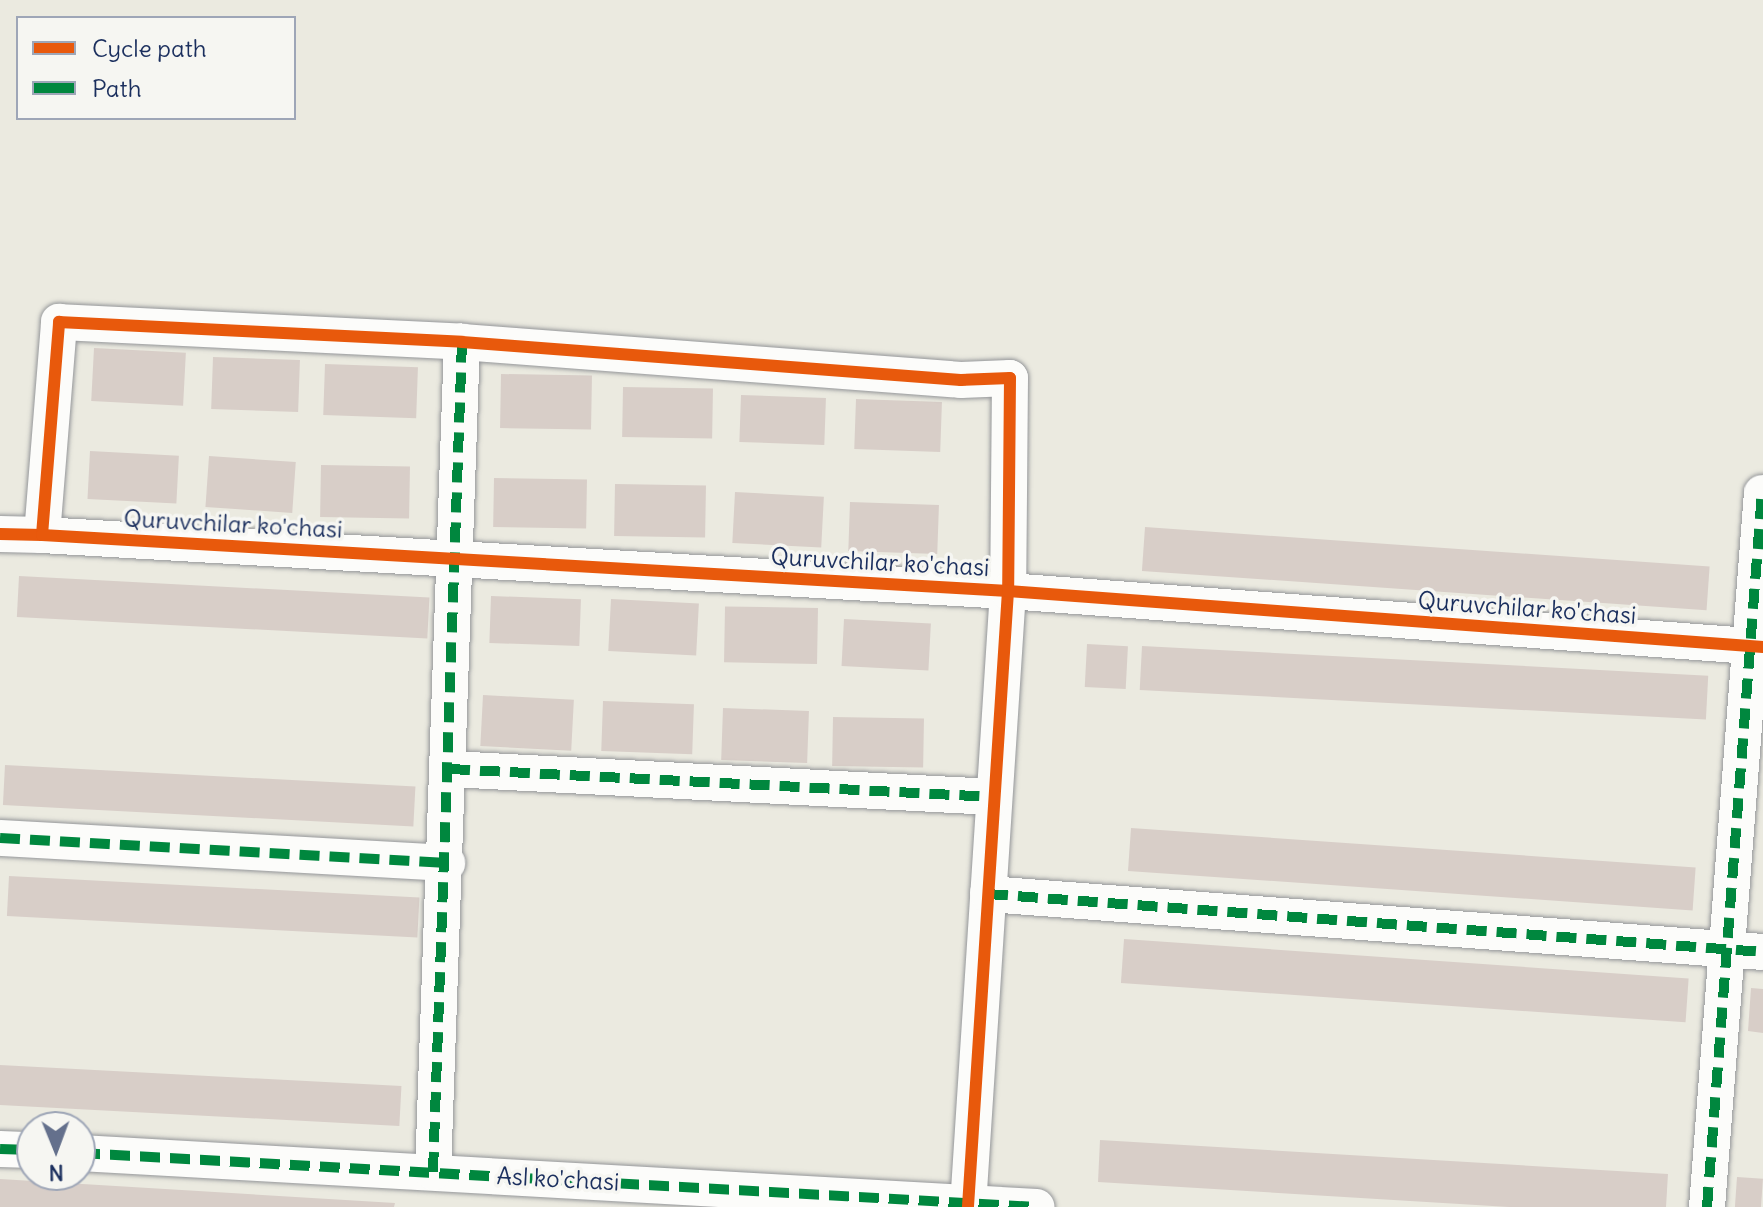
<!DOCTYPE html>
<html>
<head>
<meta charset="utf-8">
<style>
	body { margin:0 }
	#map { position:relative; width:1763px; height:1207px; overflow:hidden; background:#ebeae0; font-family:Delius,sans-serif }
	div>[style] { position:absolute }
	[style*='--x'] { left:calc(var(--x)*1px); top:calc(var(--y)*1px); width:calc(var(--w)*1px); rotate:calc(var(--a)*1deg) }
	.building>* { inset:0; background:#d8cec8; transform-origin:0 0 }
	.roads { filter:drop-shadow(0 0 2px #949699) drop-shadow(0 0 2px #949699) }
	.street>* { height:36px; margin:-18px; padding:0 18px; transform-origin:18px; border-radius:18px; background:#fcfcfa }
	.quiet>* { height:10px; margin-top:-5px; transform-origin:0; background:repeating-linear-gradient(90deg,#00873e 0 20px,transparent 0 30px) }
	.cycleway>* { height:12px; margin:-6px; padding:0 6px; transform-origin:6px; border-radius:6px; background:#e8590c }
	span { translate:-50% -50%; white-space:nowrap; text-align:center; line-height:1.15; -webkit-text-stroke:7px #f6f6f2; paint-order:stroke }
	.street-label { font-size:24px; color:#1b2f5e }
	.legend { position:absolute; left:16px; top:16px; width:280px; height:104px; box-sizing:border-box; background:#f6f6f2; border:2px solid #9ea6b7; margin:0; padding:10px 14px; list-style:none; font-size:24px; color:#1b2f5e }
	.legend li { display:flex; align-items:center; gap:16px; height:40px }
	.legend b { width:40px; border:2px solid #9ea6b7 }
	.north { position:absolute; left:16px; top:1111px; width:80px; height:80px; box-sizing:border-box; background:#f6f6f2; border:2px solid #9ea6b7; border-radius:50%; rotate:179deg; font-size:22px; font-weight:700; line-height:32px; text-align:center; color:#1b2f5e }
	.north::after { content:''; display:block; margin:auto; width:28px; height:36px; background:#64708c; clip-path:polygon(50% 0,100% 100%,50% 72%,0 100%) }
</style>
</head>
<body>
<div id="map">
	<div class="building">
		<div style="left:94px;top:348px;width:92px;height:53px;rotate:3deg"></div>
		<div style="left:213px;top:357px;width:87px;height:52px;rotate:2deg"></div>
		<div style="left:325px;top:364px;width:93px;height:51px;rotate:2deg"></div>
		<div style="left:501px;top:374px;width:91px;height:54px;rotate:1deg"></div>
		<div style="left:623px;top:387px;width:90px;height:50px;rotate:1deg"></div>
		<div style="left:741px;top:395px;width:85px;height:47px;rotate:2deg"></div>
		<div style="left:856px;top:399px;width:86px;height:50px;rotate:2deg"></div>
		<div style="left:90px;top:451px;width:89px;height:48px;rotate:3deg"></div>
		<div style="left:209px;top:456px;width:87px;height:51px;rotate:4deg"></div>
		<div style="left:321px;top:465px;width:89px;height:52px;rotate:1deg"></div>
		<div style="left:494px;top:478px;width:93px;height:49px;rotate:1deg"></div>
		<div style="left:615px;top:484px;width:91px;height:52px;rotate:1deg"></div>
		<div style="left:735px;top:492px;width:89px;height:51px;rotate:3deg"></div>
		<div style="left:850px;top:502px;width:89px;height:49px;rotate:2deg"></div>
		<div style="left:1145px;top:527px;width:566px;height:44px;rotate:4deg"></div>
		<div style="left:19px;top:576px;width:411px;height:41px;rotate:3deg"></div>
		<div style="left:491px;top:596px;width:90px;height:47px;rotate:2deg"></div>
		<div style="left:611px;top:599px;width:88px;height:52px;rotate:3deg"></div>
		<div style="left:818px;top:608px;width:56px;height:93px;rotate:91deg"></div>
		<div style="left:844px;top:619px;width:87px;height:47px;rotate:3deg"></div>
		<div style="left:1087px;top:644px;width:41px;height:43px;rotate:3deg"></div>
		<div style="left:1142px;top:646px;width:567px;height:44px;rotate:3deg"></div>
		<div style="left:483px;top:695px;width:91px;height:51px;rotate:3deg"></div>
		<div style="left:603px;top:701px;width:91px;height:50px;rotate:2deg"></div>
		<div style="left:723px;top:708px;width:86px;height:52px;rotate:2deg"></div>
		<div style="left:833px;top:717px;width:91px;height:49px;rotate:1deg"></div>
		<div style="left:5px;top:765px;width:411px;height:40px;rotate:3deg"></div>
		<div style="left:1131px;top:828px;width:566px;height:43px;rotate:4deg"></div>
		<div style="left:9px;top:876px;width:411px;height:40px;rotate:3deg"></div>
		<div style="left:1124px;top:939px;width:566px;height:44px;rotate:4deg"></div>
		<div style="clip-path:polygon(1751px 988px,1763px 989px,1763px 1033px,1748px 1031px)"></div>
		<div style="left:0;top:1065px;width:402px;height:40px;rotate:3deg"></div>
		<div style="clip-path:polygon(1100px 1140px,1668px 1174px,1666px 1207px,1509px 1207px,1098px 1182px)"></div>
		<div style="left:1737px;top:1177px;width:26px;height:30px;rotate:4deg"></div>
		<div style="clip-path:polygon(0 1179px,395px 1203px,394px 1207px,0 1207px)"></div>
	</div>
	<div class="roads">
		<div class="street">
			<div style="--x:0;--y:534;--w:42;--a:1.4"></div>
			<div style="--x:42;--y:535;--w:214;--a:-85.4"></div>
			<div style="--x:59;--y:322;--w:403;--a:2.8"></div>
			<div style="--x:462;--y:342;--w:500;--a:4.35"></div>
			<div style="--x:961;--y:380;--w:49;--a:-2.3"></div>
			<div style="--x:1010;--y:378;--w:213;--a:90.5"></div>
			<div style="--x:1008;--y:591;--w:617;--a:93.72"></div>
			<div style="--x:42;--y:535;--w:968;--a:3.32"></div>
			<div style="--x:1008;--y:591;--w:757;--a:4.24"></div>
			<div style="--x:450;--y:769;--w:545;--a:2.95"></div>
			<div style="--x:0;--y:838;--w:448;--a:3.2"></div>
			<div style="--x:988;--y:894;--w:777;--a:4.28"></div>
			<div style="--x:0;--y:1149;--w:32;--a:2"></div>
			<div style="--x:80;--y:1153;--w:958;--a:3.23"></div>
			<div style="--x:433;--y:1172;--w:831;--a:-88"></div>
			<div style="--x:1707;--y:1207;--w:716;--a:-85.6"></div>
		</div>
	</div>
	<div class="quiet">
		<div style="--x:450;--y:769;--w:545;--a:2.95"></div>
		<div style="--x:0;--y:838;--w:448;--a:3.2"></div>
		<div style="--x:988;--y:894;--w:777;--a:4.28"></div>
		<div style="--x:0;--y:1149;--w:32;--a:2"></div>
		<div style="--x:80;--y:1153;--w:958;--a:3.23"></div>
		<div style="--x:433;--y:1172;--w:831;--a:-88"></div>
		<div style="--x:1707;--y:1207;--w:716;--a:-85.6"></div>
	</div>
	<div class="cycleway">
		<div style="--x:0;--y:534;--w:42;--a:1.4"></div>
		<div style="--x:42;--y:535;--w:214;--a:-85.4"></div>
		<div style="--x:59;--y:322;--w:403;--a:2.8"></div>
		<div style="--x:462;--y:342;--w:500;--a:4.35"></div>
		<div style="--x:961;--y:380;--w:49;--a:-2.3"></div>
		<div style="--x:1010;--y:378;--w:213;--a:90.5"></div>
		<div style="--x:1008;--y:591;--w:617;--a:93.72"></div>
		<div style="--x:42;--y:535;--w:968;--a:3.32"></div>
		<div style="--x:1008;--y:591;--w:757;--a:4.24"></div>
	</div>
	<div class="street-label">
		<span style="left:233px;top:524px;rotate:3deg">Quruvchilar ko'chasi</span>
		<span style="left:880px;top:562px;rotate:3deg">Quruvchilar ko'chasi</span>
		<span style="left:1527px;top:608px;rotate:4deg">Quruvchilar ko'chasi</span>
		<span style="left:558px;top:1179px;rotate:3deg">Asl ko'chasi</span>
	</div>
	<ul class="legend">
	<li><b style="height:10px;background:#e8590c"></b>Cycle path</li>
	<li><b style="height:10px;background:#00873e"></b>Path</li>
	</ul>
	<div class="north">N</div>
</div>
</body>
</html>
